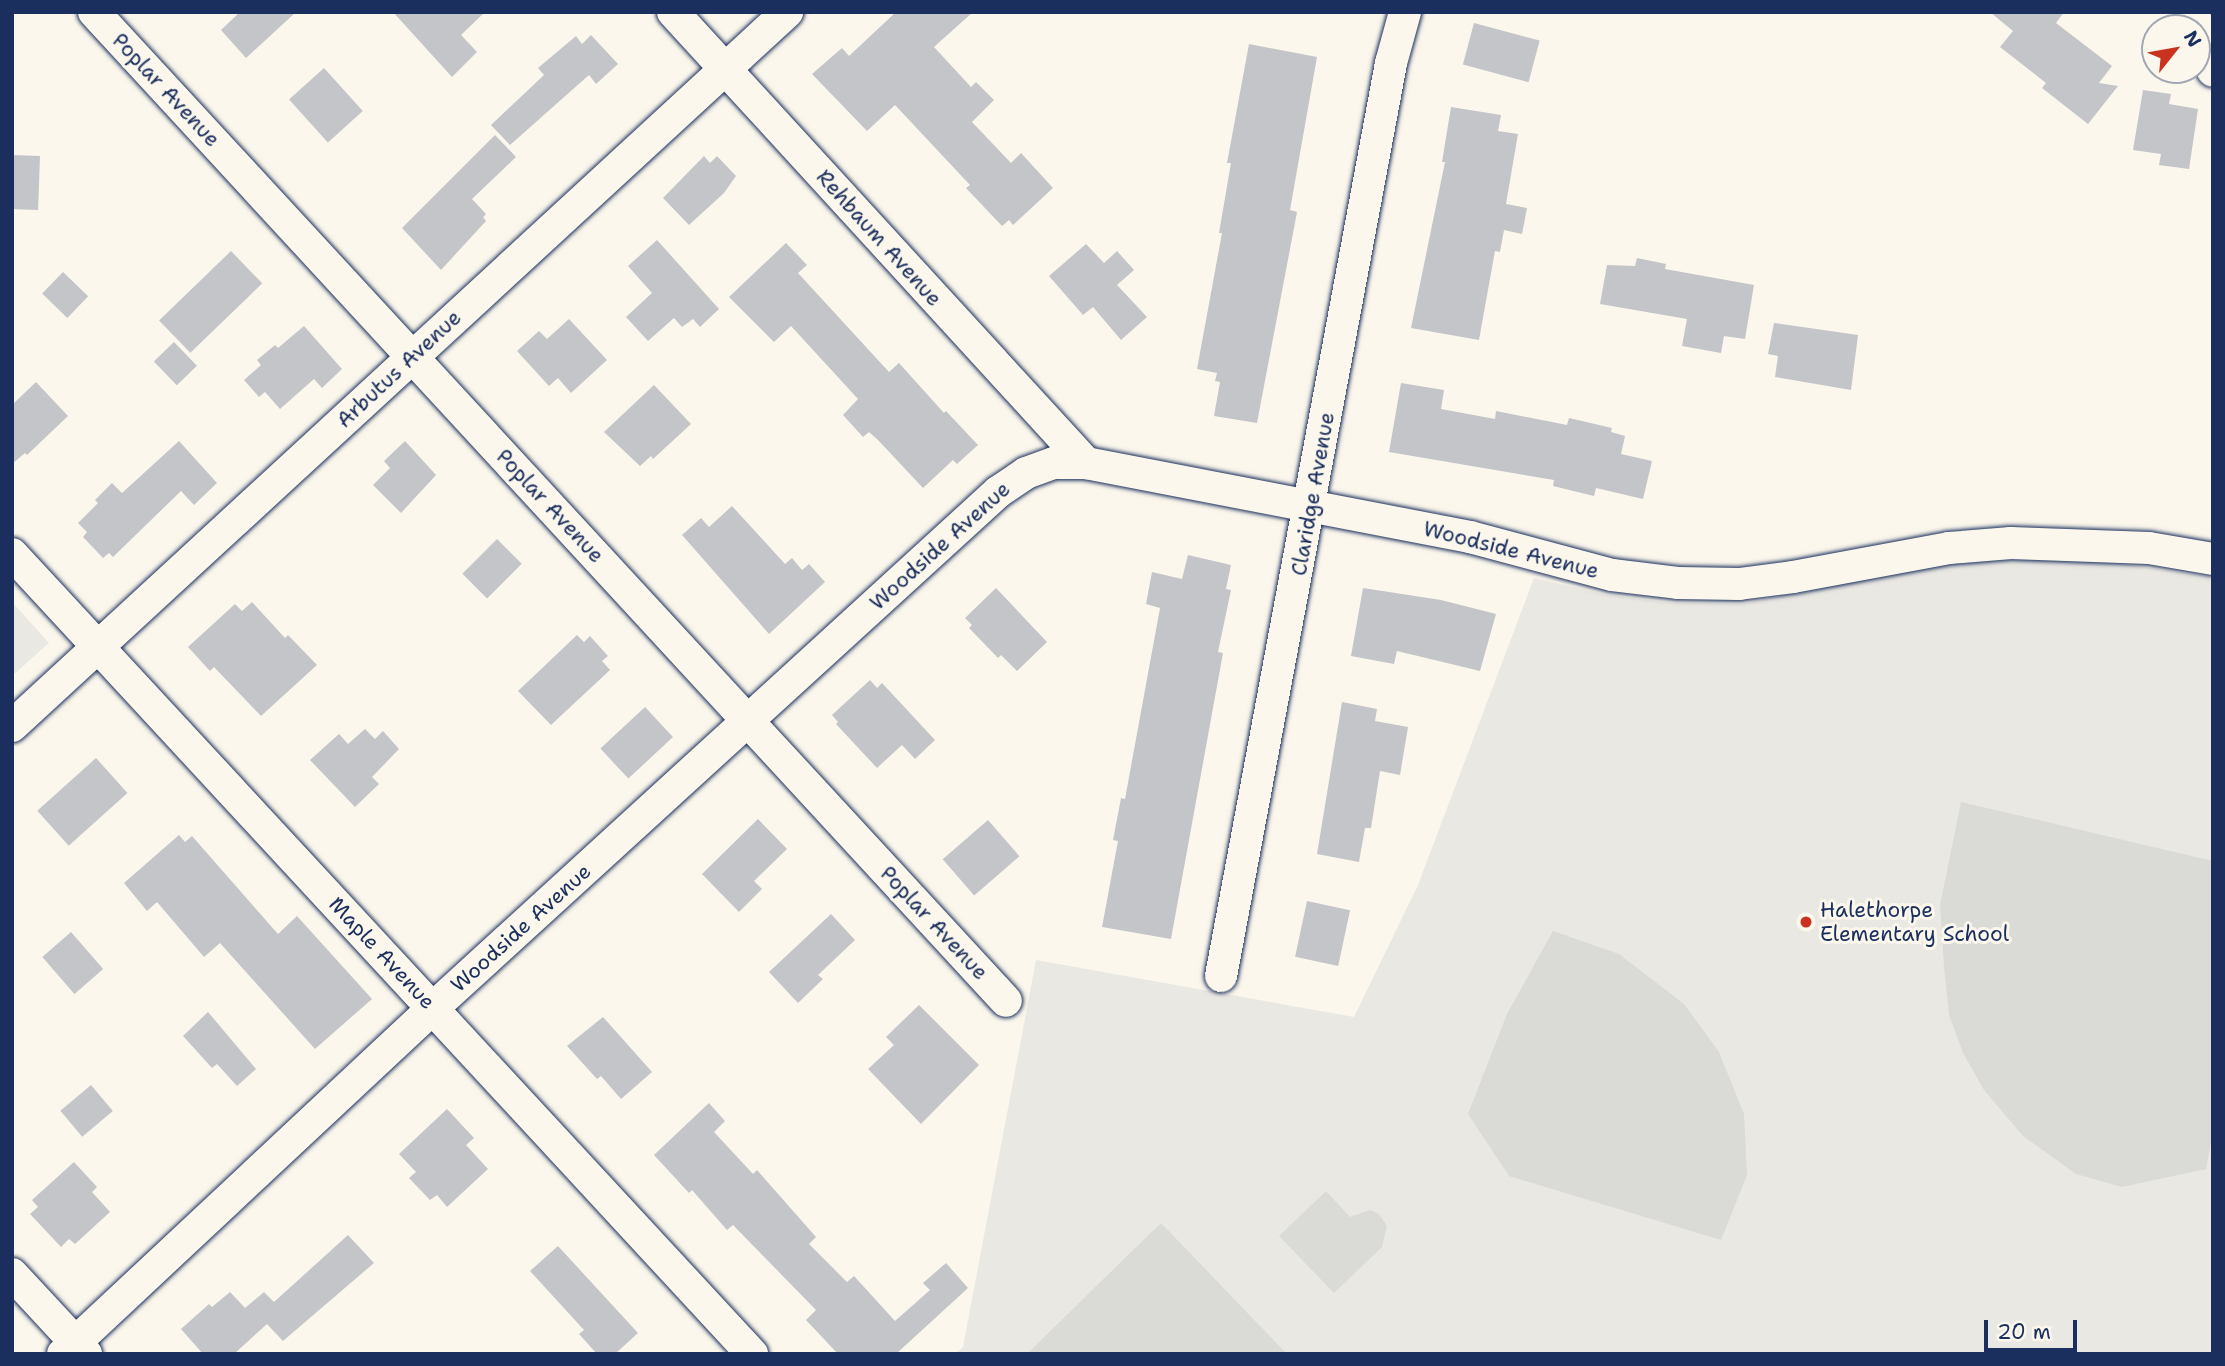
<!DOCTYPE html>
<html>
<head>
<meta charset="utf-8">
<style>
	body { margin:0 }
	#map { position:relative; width:2225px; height:1366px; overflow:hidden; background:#fbf7ec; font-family:"Shantell Sans",sans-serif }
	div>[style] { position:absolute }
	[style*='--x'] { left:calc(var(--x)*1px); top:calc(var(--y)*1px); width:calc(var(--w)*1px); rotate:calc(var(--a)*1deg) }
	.built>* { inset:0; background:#eae8e2 }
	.green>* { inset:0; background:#dadad7 }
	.building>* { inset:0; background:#c3c5c9; transform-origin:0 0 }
	.roads { filter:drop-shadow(0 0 2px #1b2f5e) drop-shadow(0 0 2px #1b2f5e) }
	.minor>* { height:32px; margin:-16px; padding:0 16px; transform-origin:16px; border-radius:16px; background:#fbf7ec }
	.dots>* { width:19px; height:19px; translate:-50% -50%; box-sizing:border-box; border:4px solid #fbf7ec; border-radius:50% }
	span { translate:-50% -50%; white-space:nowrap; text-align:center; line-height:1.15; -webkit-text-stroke:6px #fbf7ec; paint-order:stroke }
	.street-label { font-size:21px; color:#1b2f5e }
	.poi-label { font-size:21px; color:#1b2f5e }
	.left { translate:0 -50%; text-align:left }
	.frame { position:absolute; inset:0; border:14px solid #1b2f5e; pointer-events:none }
	.north { position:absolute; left:2141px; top:14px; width:70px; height:70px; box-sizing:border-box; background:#fbf7ec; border:2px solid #a1a7b3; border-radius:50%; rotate:59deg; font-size:19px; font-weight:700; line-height:28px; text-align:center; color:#1b2f5e }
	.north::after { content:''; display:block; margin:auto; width:24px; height:32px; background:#c8321e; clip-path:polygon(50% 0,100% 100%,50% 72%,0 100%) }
	.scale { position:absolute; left:1984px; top:1320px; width:93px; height:32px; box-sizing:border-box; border:4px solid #1b2f5e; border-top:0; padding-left:9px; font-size:21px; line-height:24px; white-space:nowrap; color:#1b2f5e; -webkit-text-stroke:5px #fbf7ec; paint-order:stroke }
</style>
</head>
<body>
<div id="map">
	<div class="built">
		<div style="clip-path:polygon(2074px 557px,2213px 577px,2213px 1354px,955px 1354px,963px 1347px,1036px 960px,1354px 1017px,1418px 885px,1534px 578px,1607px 595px,1673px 603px,1741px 604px,1952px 563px)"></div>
		<div style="clip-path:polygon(12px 602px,49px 643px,12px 676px)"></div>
	</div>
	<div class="green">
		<div style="clip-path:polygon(1961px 802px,2213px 861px,2213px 1130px,2206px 1169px,2122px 1187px,2076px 1174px,2023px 1136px,1984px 1090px,1963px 1053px,1949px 1015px,1944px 966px,1940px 905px)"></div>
		<div style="clip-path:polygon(1553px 931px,1619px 954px,1684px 1004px,1719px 1052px,1744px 1114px,1747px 1175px,1721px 1240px,1509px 1176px,1468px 1114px,1507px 1014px)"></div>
		<div style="clip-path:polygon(1326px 1191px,1350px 1217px,1370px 1210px,1379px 1214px,1387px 1226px,1382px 1247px,1334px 1293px,1279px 1236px)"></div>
		<div style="clip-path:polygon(1161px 1223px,1287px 1354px,1027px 1354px,1086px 1296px)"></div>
	</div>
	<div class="building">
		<div style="clip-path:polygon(240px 12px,296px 12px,246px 58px,221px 30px)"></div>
		<div style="clip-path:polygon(393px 12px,485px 12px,461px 35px,477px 52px,452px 77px)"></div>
		<div style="clip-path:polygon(896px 12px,973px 12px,934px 47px,971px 87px,976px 82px,994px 100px,972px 122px,1011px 163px,1021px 153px,1053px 188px,1013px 225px,1009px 220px,1002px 226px,966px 188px,970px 185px,895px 105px,867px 131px,812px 74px,842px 48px,849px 56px)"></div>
		<div style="clip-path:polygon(1990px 12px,2064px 12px,2056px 23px,2112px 66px,2099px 83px,2118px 86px,2088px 124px,2042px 88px,2046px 83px,2000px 47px,2013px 31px)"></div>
		<div style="left:1474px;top:23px;width:68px;height:43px;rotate:15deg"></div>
		<div style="clip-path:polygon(591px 35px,618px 64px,596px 84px,589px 75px,510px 145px,491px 125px,544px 75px,538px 68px,576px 36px,582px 44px)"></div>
		<div style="clip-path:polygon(1249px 44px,1317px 57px,1290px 210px,1297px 212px,1257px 423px,1214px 416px,1220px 382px,1215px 381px,1217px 373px,1197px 369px,1222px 233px,1219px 233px,1231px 163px,1227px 163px)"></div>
		<div style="left:324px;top:68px;width:58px;height:47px;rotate:48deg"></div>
		<div style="clip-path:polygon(2143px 90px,2171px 94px,2169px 104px,2198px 109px,2189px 169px,2159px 165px,2161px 154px,2133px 150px)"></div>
		<div style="clip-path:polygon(1451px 107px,1501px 115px,1498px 131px,1518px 134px,1506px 204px,1527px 208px,1522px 234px,1504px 230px,1500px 252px,1495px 251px,1479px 340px,1411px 328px,1445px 162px,1442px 162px)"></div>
		<div style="clip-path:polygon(495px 135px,516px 157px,472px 199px,486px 214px,483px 217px,486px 221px,441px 270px,402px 228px)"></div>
		<div style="left:12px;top:155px;width:28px;height:54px;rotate:2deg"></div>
		<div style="clip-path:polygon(704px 156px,710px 163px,717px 156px,736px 176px,724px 193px,689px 225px,663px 198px)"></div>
		<div style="clip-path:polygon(657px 240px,719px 309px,700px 327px,693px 319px,682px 327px,674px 318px,648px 341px,626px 317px,652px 293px,628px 266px)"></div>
		<div style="clip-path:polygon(786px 243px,807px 265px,798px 273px,889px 372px,899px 363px,944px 413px,946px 411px,978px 445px,957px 464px,953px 460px,923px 488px,878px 440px,869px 432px,863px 437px,843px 415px,858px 399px,791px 326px,774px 342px,729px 297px)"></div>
		<div style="clip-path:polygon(1086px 244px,1104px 263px,1117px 251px,1134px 270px,1117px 285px,1147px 317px,1121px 340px,1093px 307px,1083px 315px,1049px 276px)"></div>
		<div style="left:231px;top:251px;width:45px;height:100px;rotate:46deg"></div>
		<div style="clip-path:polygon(1637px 258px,1666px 264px,1665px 269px,1754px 285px,1745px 339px,1724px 336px,1721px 353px,1682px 346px,1687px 319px,1600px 304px,1607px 265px,1635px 266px)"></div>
		<div style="left:63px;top:272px;width:35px;height:30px;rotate:44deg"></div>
		<div style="clip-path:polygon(569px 319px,607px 360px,571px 393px,558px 378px,549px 386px,517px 351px,539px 331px,547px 339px)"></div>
		<div style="clip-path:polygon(1774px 323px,1858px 335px,1851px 390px,1775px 377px,1778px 356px,1768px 354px)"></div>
		<div style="clip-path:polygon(304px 326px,342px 369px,322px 388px,314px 379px,280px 409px,265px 392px,259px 397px,244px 380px,261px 365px,257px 360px,275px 345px,278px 348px)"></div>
		<div style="left:174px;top:342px;width:33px;height:28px;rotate:46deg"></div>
		<div style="clip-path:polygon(36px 382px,68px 416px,27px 455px,25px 453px,12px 464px,12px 405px)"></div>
		<div style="clip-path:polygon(1401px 383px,1444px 390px,1441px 409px,1495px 419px,1496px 411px,1567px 425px,1569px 418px,1612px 428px,1611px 432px,1625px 436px,1621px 454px,1652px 461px,1643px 499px,1596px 488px,1594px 496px,1553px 486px,1554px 480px,1389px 452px)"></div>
		<div style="clip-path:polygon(654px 385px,691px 424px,653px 459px,651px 456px,640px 466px,604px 432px)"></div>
		<div style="clip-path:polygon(179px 441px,217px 483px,194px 505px,181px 491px,113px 557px,109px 553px,103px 558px,83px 537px,87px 532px,78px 523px,98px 503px,95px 500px,112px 483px,122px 493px)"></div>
		<div style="clip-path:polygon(405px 441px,436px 475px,401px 513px,373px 485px,390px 468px,384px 461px)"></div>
		<div style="clip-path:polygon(732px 506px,785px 564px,792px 558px,802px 570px,809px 564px,825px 582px,769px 634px,682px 535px,701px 518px,709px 527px)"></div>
		<div style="left:497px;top:539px;width:35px;height:49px;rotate:45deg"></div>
		<div style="clip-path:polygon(1188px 555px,1231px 565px,1226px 589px,1231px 590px,1218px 652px,1223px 653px,1171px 939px,1102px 927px,1118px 841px,1113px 840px,1121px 798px,1125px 799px,1160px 608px,1146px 604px,1152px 572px,1182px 579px)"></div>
		<div style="clip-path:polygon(996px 588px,1047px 642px,1017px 671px,1001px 655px,998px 658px,969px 628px,972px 625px,965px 618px)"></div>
		<div style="clip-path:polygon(1363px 588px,1441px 600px,1496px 614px,1480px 671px,1397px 651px,1394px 664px,1351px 656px)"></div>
		<div style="clip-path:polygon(252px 602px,285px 638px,288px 635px,317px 665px,261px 716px,214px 667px,210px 671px,188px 647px,235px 604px,242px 611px)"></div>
		<div style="clip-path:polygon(577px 635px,584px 642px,590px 636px,608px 656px,602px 661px,610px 670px,551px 725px,518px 691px)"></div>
		<div style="clip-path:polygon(870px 680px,877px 688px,882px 683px,935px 740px,915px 759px,902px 745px,877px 768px,836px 724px,838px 722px,832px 715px)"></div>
		<div style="clip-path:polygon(1342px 702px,1377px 709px,1375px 721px,1408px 727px,1400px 775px,1380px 771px,1371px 828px,1365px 828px,1359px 862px,1317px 854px)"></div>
		<div style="left:645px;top:707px;width:41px;height:61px;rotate:47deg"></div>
		<div style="clip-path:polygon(365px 729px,375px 739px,383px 731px,399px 749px,372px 777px,379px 784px,355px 807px,310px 760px,339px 734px,348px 744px)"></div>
		<div style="left:96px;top:758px;width:47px;height:79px;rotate:48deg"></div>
		<div style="clip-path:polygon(758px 819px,787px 849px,754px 881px,762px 889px,739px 912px,702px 874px)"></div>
		<div style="left:988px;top:820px;width:48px;height:60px;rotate:49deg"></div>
		<div style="clip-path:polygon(179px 835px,185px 842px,192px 836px,278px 934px,297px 916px,372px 999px,315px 1049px,220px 943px,204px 957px,157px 902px,147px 911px,124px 883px)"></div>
		<div style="left:1307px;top:901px;width:44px;height:57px;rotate:12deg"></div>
		<div style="clip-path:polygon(831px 914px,855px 940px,818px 975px,823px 979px,798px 1003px,769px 972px)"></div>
		<div style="left:71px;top:932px;width:49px;height:38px;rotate:49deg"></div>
		<div style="clip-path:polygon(919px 1005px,979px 1065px,921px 1124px,868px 1069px,894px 1045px,886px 1037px)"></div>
		<div style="clip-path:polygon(208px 1012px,256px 1069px,237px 1086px,217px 1064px,212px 1068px,183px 1036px)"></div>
		<div style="clip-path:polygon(603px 1017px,652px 1072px,621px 1099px,601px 1076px,597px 1079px,567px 1046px)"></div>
		<div style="left:91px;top:1085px;width:34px;height:40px;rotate:50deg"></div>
		<div style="clip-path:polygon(709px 1103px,725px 1121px,714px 1132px,753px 1174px,757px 1170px,816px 1237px,809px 1244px,847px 1282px,854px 1276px,895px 1321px,930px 1290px,923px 1283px,946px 1263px,968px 1288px,896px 1354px,838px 1354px,806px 1320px,816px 1310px,733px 1225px,727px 1230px,692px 1190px,689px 1193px,654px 1155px)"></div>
		<div style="clip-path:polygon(447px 1109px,474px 1138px,466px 1145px,488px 1169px,447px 1207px,437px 1195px,430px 1200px,409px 1178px,416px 1172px,399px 1154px)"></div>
		<div style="clip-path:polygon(74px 1162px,97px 1187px,92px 1192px,110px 1212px,75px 1244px,69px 1239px,61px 1247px,30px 1214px,38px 1207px,32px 1200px)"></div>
		<div style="clip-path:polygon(348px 1235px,374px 1263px,283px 1341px,267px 1324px,234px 1354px,203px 1354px,181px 1329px,209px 1304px,212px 1307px,230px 1292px,245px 1308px,264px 1292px,274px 1302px)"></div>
		<div style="clip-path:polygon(558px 1246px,638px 1333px,615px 1354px,597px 1354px,579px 1334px,584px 1330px,530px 1271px)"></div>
	</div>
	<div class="roads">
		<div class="minor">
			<div style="--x:94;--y:12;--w:1345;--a:47.32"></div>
			<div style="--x:673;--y:12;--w:612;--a:47.52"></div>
			<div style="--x:2193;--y:12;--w:62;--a:71.3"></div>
			<div style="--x:12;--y:554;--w:1090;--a:47.23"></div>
			<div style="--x:12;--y:726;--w:1054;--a:-42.65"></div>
			<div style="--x:1221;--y:976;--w:929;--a:-79.45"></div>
			<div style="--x:1391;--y:63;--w:53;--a:-74.6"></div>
			<div style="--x:12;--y:1274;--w:109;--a:47.2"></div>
			<div style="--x:63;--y:1354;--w:507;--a:-43.08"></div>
			<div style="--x:433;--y:1008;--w:765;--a:-42.4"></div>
			<div style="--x:998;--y:492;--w:34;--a:-34"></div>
			<div style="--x:1026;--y:473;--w:30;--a:-20"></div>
			<div style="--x:1054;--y:463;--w:32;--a:0"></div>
			<div style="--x:1086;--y:463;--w:391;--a:10.9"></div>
			<div style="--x:1470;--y:537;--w:147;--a:15"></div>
			<div style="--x:1612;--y:575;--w:66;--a:6.9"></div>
			<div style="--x:1678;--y:583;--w:61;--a:0.9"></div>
			<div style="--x:1739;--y:584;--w:54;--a:-7.4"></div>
			<div style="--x:1793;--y:577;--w:159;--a:-10.5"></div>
			<div style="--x:1949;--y:548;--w:62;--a:-4.6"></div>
			<div style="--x:2011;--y:543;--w:138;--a:2.1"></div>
			<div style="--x:2149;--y:548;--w:65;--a:9.8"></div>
		</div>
	</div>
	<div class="dots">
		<div style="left:1806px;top:922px;background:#c8321e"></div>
	</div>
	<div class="street-label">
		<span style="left:166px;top:90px;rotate:47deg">Poplar Avenue</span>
		<span style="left:879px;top:238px;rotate:48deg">Rehbaum Avenue</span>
		<span style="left:399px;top:369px;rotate:-43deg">Arbutus Avenue</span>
		<span style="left:1313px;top:494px;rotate:-80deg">Claridge Avenue</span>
		<span style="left:550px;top:506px;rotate:47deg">Poplar Avenue</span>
		<span style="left:940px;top:546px;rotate:-42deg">Woodside Avenue</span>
		<span style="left:1511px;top:550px;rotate:14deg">Woodside Avenue</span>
		<span style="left:934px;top:923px;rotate:47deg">Poplar Avenue</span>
		<span style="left:521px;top:928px;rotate:-42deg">Woodside Avenue</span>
		<span style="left:382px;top:953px;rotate:47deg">Maple Avenue</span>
	</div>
	<div class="poi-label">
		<span class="left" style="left:1820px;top:922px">Halethorpe<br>Elementary School</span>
	</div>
	<div class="frame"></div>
	<div class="north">N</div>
	<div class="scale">20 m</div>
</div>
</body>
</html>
